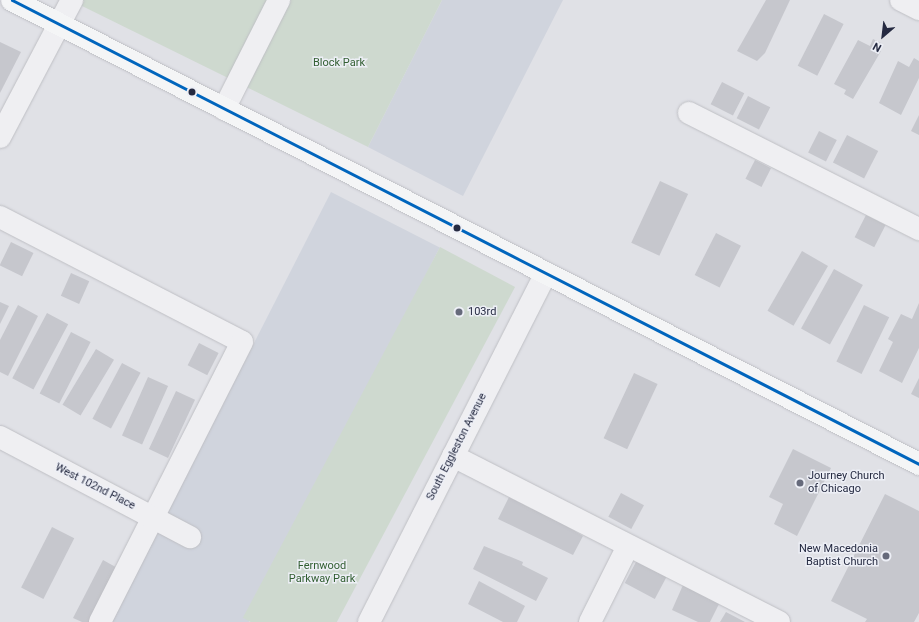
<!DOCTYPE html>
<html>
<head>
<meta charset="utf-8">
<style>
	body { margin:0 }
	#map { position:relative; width:919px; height:622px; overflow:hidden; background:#e0e1e6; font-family:Roboto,sans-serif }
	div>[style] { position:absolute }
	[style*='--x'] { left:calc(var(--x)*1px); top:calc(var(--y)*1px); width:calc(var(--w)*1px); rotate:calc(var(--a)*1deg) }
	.built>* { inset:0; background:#d0d4dd; transform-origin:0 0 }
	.green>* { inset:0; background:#ced9cf; transform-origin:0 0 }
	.building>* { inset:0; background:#c6c7cd; transform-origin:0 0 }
	.roads { filter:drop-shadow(0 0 1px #bebfc4) drop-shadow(0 0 1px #bebfc4) }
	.minor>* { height:22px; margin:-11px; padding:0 11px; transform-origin:11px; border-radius:11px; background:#efeff2 }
	.major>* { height:22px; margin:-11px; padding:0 11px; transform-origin:11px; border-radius:11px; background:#f4f5f6 }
	.bus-1>* { height:3px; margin:-1.5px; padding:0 1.5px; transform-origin:1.5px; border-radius:1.5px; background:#0065bd }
	.dots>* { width:11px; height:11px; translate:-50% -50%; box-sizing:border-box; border:2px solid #edeff6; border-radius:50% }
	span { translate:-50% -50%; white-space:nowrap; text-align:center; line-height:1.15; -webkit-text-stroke:3px #edeff6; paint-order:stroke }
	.park-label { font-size:11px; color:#315e31 }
	.poi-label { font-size:11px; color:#252a41 }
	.left { translate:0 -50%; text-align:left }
	.right { translate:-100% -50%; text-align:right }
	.street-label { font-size:11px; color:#252a41 }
	.north { position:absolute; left:863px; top:16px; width:40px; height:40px; -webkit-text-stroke:3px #edeff6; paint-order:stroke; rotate:208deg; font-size:11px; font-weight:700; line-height:16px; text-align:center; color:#252a41 }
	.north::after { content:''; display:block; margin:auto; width:14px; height:18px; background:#252a41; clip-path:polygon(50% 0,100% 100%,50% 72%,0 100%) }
</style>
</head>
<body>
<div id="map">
	<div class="built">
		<div style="clip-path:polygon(442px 0,563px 0,463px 196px,368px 147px)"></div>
		<div style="left:331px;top:192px;width:122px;height:483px;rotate:27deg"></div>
	</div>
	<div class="green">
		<div style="clip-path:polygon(79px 0,442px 0,368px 147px,78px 4px)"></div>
		<div style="left:440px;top:247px;width:85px;height:420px;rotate:28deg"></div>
	</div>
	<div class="building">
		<div style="clip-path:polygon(766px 0,790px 0,765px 53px,757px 61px,737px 51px)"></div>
		<div style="left:824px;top:14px;width:22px;height:58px;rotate:27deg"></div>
		<div style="clip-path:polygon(873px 39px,881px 43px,878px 49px,881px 51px,853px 99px,844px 94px,846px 90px,834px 84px,858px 40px,870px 46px)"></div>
		<div style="clip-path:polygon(0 42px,21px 52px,0 93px)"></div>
		<div style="clip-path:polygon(914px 58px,919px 61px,919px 78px,901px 115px,879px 103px,898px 61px,909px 67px)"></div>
		<div style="left:722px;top:82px;width:25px;height:25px;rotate:27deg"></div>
		<div style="left:748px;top:96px;width:25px;height:25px;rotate:27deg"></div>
		<div style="clip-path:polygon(919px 115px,919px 135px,911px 131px)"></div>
		<div style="left:819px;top:131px;width:20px;height:24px;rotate:27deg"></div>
		<div style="left:847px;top:135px;width:35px;height:31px;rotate:27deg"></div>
		<div style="left:755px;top:160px;width:18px;height:21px;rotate:27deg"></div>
		<div style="left:660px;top:181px;width:31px;height:68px;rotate:25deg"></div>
		<div style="left:866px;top:215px;width:22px;height:25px;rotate:27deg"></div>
		<div style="left:716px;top:233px;width:28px;height:47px;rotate:27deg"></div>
		<div style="left:11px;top:242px;width:25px;height:26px;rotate:26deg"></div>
		<div style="left:802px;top:251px;width:30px;height:69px;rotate:30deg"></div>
		<div style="left:834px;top:269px;width:33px;height:68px;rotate:29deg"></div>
		<div style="left:71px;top:273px;width:20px;height:25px;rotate:24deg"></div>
		<div style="clip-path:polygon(0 302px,9px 306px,0 324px)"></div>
		<div style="clip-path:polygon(919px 303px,919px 348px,902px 383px,879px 371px,893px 342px,888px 339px,901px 314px,912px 319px)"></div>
		<div style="clip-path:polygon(18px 305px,38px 316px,8px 376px,0 372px,0 340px)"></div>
		<div style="left:864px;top:305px;width:28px;height:63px;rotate:26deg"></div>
		<div style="left:47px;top:313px;width:24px;height:74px;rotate:28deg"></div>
		<div style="left:71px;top:332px;width:22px;height:69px;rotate:27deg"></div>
		<div style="left:199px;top:343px;width:22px;height:25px;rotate:27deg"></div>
		<div style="left:96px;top:349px;width:21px;height:65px;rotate:31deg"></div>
		<div style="left:122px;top:363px;width:21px;height:63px;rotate:28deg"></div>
		<div style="left:634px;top:373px;width:26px;height:72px;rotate:25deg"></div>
		<div style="left:148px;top:377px;width:22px;height:64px;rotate:24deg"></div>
		<div style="clip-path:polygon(919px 378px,919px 398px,911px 394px)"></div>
		<div style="left:176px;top:391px;width:21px;height:64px;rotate:25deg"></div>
		<div style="clip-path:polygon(793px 449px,831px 468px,797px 536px,774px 524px,783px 504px,769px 497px)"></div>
		<div style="left:621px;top:493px;width:26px;height:27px;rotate:28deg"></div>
		<div style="clip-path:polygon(885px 494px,919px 511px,919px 613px,914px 622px,865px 622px,867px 619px,831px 601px)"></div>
		<div style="clip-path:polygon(509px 497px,532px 509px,533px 506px,583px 536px,573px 555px,498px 519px)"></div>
		<div style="left:52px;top:527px;width:25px;height:68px;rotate:27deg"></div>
		<div style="clip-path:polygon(484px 546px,523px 562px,522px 565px,548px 578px,536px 601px,473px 569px)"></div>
		<div style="clip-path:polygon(103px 560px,121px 570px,95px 622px,82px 622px,73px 618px)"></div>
		<div style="left:637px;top:560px;width:34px;height:26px;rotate:28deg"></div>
		<div style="clip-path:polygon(479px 581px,525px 606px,517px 622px,503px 622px,468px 604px)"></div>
		<div style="clip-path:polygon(683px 585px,720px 602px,710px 622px,698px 622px,672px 610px)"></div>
		<div style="clip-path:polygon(726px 612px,745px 622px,720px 622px)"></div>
	</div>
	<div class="roads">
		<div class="minor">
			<div style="--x:901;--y:0;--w:20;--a:27"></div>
			<div style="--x:224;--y:109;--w:122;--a:-63.2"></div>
			<div style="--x:689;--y:113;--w:258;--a:26.8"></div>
			<div style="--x:0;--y:137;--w:155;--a:-62.3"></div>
			<div style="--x:0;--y:217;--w:272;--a:27.3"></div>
			<div style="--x:242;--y:342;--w:314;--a:116.9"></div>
			<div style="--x:0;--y:437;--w:215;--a:27.8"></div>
			<div style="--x:453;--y:456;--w:366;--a:27"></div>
			<div style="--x:369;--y:622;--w:391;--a:-63.1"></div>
			<div style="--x:590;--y:622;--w:85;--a:-63.4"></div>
		</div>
		<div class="major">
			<div style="--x:12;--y:0;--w:1019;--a:27.09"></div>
		</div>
	</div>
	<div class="bus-1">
		<div style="--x:12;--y:0;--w:1019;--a:27.09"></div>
	</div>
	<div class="dots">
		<div style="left:192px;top:92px;background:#252a41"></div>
		<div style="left:457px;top:228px;background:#252a41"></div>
		<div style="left:459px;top:312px;background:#666a7b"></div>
		<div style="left:800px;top:483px;background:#666a7b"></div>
		<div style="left:886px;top:556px;background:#666a7b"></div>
	</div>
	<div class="park-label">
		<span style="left:339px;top:63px">Block Park</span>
		<span style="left:322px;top:573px">Fernwood<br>Parkway Park</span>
	</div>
	<div class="poi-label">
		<span class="left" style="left:468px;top:312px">103rd</span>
		<span class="left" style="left:808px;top:483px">Journey Church<br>of Chicago</span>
		<span class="right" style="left:878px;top:556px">New Macedonia<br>Baptist Church</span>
	</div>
	<div class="street-label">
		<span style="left:457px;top:447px;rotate:-63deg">South Eggleston Avenue</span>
		<span style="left:95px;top:487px;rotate:27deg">West 102nd Place</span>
	</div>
	<div class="north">N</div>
</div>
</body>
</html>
